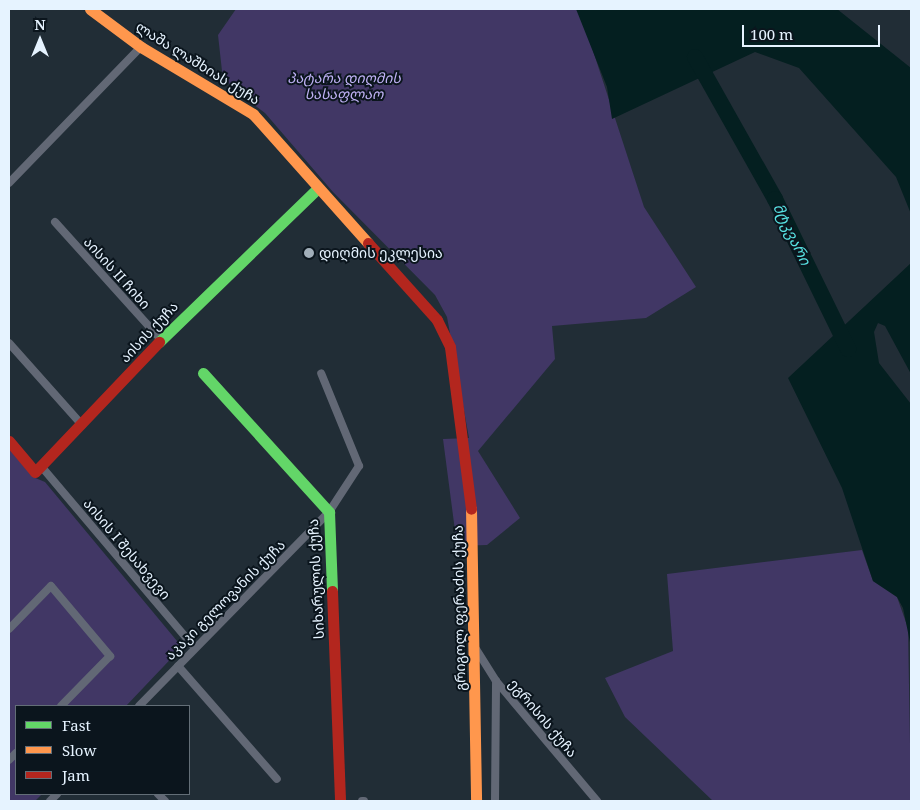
<!DOCTYPE html>
<html>
<head>
<meta charset="utf-8">
<style>
	body { margin:0 }
	#map { position:relative; width:920px; height:810px; overflow:hidden; background:#212d36; font-family:"Noto Serif","Noto Sans Georgian",serif }
	div>[style] { position:absolute }
	[style*='--x'] { left:calc(var(--x)*1px); top:calc(var(--y)*1px); width:calc(var(--w)*1px); rotate:calc(var(--a)*1deg) }
	.green>* { inset:0; background:#413765 }
	.water>* { inset:0; background:#041f20 }
	.river>* { height:16px; margin:-8px; padding:0 8px; transform-origin:8px; border-radius:8px; background:#041f20 }
	.street>* { height:8px; margin:-4px; padding:0 4px; transform-origin:4px; border-radius:4px; background:#626875 }
	.fast>* { height:11px; margin:-5.5px; padding:0 5.5px; transform-origin:5.5px; border-radius:5.5px; background:#63d668 }
	.slow>* { height:11px; margin:-5.5px; padding:0 5.5px; transform-origin:5.5px; border-radius:5.5px; background:#ff974d }
	.jam>* { height:11px; margin:-5.5px; padding:0 5.5px; transform-origin:5.5px; border-radius:5.5px; background:#b3261e }
	.dots>* { width:14px; height:14px; translate:-50% -50%; box-sizing:border-box; border:2px solid #0b151d; border-radius:50% }
	span { translate:-50% -50%; white-space:nowrap; text-align:center; line-height:1.15; -webkit-text-stroke:4px #0b151d; paint-order:stroke }
	.street-label { font-size:14px; color:#e6f3ff }
	.park-label { font-size:14px; color:#c0b2f6; font-style:italic }
	.poi-label { font-size:14px; color:#e6f3ff }
	.left { translate:0 -50%; text-align:left }
	.water-label { font-size:15px; color:#57e3e3; font-style:italic }
	.frame { position:absolute; inset:0; border:10px solid #e6f3ff; pointer-events:none }
	.legend { position:absolute; left:15px; top:705px; width:175px; height:90px; box-sizing:border-box; background:#0b151d; border:1px solid #636e77; margin:0; padding:6px 9px; list-style:none; font-size:15px; color:#e6f3ff }
	.legend li { display:flex; align-items:center; gap:10px; height:25px }
	.legend b { width:25px; border:1px solid #636e77 }
	.north { position:absolute; left:15px; top:15px; width:50px; height:50px; -webkit-text-stroke:4px #0b151d; paint-order:stroke; rotate:0deg; font-size:14px; font-weight:700; line-height:20px; text-align:center; color:#e6f3ff }
	.north::after { content:''; display:block; margin:auto; width:18px; height:22px; background:#e6f3ff; clip-path:polygon(50% 0,100% 100%,50% 72%,0 100%) }
	.scale { position:absolute; left:742px; top:25px; width:138px; height:22px; box-sizing:border-box; border:2px solid #e6f3ff; border-top:0; padding-left:6px; font-size:15px; line-height:18px; white-space:nowrap; color:#e6f3ff; -webkit-text-stroke:4px #0b151d; paint-order:stroke }
</style>
</head>
<body>
<div id="map">
	<div class="green">
		<div style="clip-path:polygon(236px 9px,576px 9px,582px 17px,644px 207px,696px 287px,646px 318px,552px 326px,555px 359px,478px 451px,520px 518px,487px 545px,457px 546px,443px 439px,469px 438px,447px 317px,435px 295px,333px 192px,265px 113px,232px 88px,222px 71px,218px 35px)"></div>
		<div style="clip-path:polygon(9px 449px,33px 477px,45px 482px,182px 647px,126px 706px,16px 706px,16px 794px,42px 794px,35px 801px,9px 801px)"></div>
		<div style="clip-path:polygon(862px 550px,873px 581px,897px 597px,908px 628px,911px 801px,713px 801px,625px 717px,605px 678px,673px 651px,667px 574px)"></div>
	</div>
	<div class="water">
		<div style="clip-path:polygon(576px 9px,837px 9px,911px 68px,911px 214px,896px 177px,799px 68px,755px 52px,612px 119px,607px 87px)"></div>
		<div style="clip-path:polygon(911px 263px,911px 374px,885px 326px,878px 323px,874px 332px,879px 363px,911px 404px,911px 647px,903px 608px,897px 597px,873px 581px,842px 488px,788px 378px)"></div>
	</div>
	<div class="river">
		<div style="--x:695;--y:57;--w:163;--a:60.6"></div>
		<div style="--x:775;--y:199;--w:167;--a:64"></div>
	</div>
	<div class="street">
		<div style="--x:9;--y:183;--w:190;--a:-45.9"></div>
		<div style="--x:55;--y:222;--w:160;--a:48"></div>
		<div style="--x:9;--y:343;--w:110;--a:48.3"></div>
		<div style="--x:41;--y:466;--w:238;--a:49.8"></div>
		<div style="--x:9;--y:629;--w:60;--a:-45.7"></div>
		<div style="--x:51;--y:586;--w:92;--a:49.9"></div>
		<div style="--x:110;--y:656;--w:70;--a:134.4"></div>
		<div style="--x:476;--y:649;--w:38;--a:58"></div>
		<div style="--x:496;--y:681;--w:157;--a:49.9"></div>
		<div style="--x:178;--y:666;--w:150;--a:48.8"></div>
		<div style="--x:139;--y:706;--w:272;--a:-45.6"></div>
		<div style="--x:329;--y:512;--w:55;--a:-56.9"></div>
		<div style="--x:359;--y:466;--w:100;--a:-112.2"></div>
		<div style="--x:9;--y:760;--w:10;--a:-45"></div>
		<div style="--x:158;--y:794;--w:10;--a:45"></div>
		<div style="--x:50;--y:801;--w:10;--a:-45"></div>
		<div style="--x:362;--y:801;--w:2;--a:0"></div>
		<div style="--x:495;--y:801;--w:120;--a:-89.5"></div>
	</div>
	<div class="fast">
		<div style="--x:159;--y:342;--w:221;--a:-44.1"></div>
		<div style="--x:203;--y:373;--w:188;--a:47.8"></div>
		<div style="--x:329;--y:512;--w:79;--a:87.8"></div>
	</div>
	<div class="slow">
		<div style="--x:90;--y:9;--w:64;--a:36.7"></div>
		<div style="--x:141;--y:47;--w:131;--a:30.9"></div>
		<div style="--x:253;--y:114;--w:173;--a:48.3"></div>
		<div style="--x:471;--y:509;--w:292;--a:89"></div>
	</div>
	<div class="jam">
		<div style="--x:368;--y:243;--w:103;--a:48.1"></div>
		<div style="--x:437;--y:320;--w:30;--a:64"></div>
		<div style="--x:450;--y:347;--w:163;--a:82.6"></div>
		<div style="--x:9;--y:441;--w:40;--a:50"></div>
		<div style="--x:35;--y:472;--w:180;--a:-46.4"></div>
		<div style="--x:332;--y:591;--w:210;--a:87.8"></div>
	</div>
	<div class="dots">
		<div style="left:309px;top:253px;background:#a1aeb9"></div>
	</div>
	<div class="street-label">
		<span style="left:198px;top:63px;rotate:32deg">ლაშა ლაშხიას ქუჩა</span>
		<span style="left:117px;top:273px;rotate:48deg">აისის II ჩიხი</span>
		<span style="left:149px;top:332px;rotate:-47deg">აისის ქუჩა</span>
		<span style="left:127px;top:549px;rotate:50deg">აისის I შესახვევი</span>
		<span style="left:316px;top:579px;rotate:-93deg">სიხარულის ქუჩა</span>
		<span style="left:225px;top:600px;rotate:-45deg">აკაკი გელოვანის ქუჩა</span>
		<span style="left:459px;top:608px;rotate:-91deg">გრიგოლ ფერაძის ქუჩა</span>
		<span style="left:543px;top:718px;rotate:50deg">ეგრისის ქუჩა</span>
	</div>
	<div class="park-label">
		<span style="left:344px;top:86px">პატარა დიღმის<br>სასაფლაო</span>
	</div>
	<div class="poi-label">
		<span class="left" style="left:319px;top:253px">დიღმის ეკლესია</span>
	</div>
	<div class="water-label">
		<span style="left:792px;top:234px;rotate:64deg">მტკვარი</span>
	</div>
	<div class="frame"></div>
	<ul class="legend">
	<li><b style="height:6px;background:#63d668"></b>Fast</li>
	<li><b style="height:6px;background:#ff974d"></b>Slow</li>
	<li><b style="height:6px;background:#b3261e"></b>Jam</li>
	</ul>
	<div class="north">N</div>
	<div class="scale">100 m</div>
</div>
</body>
</html>
